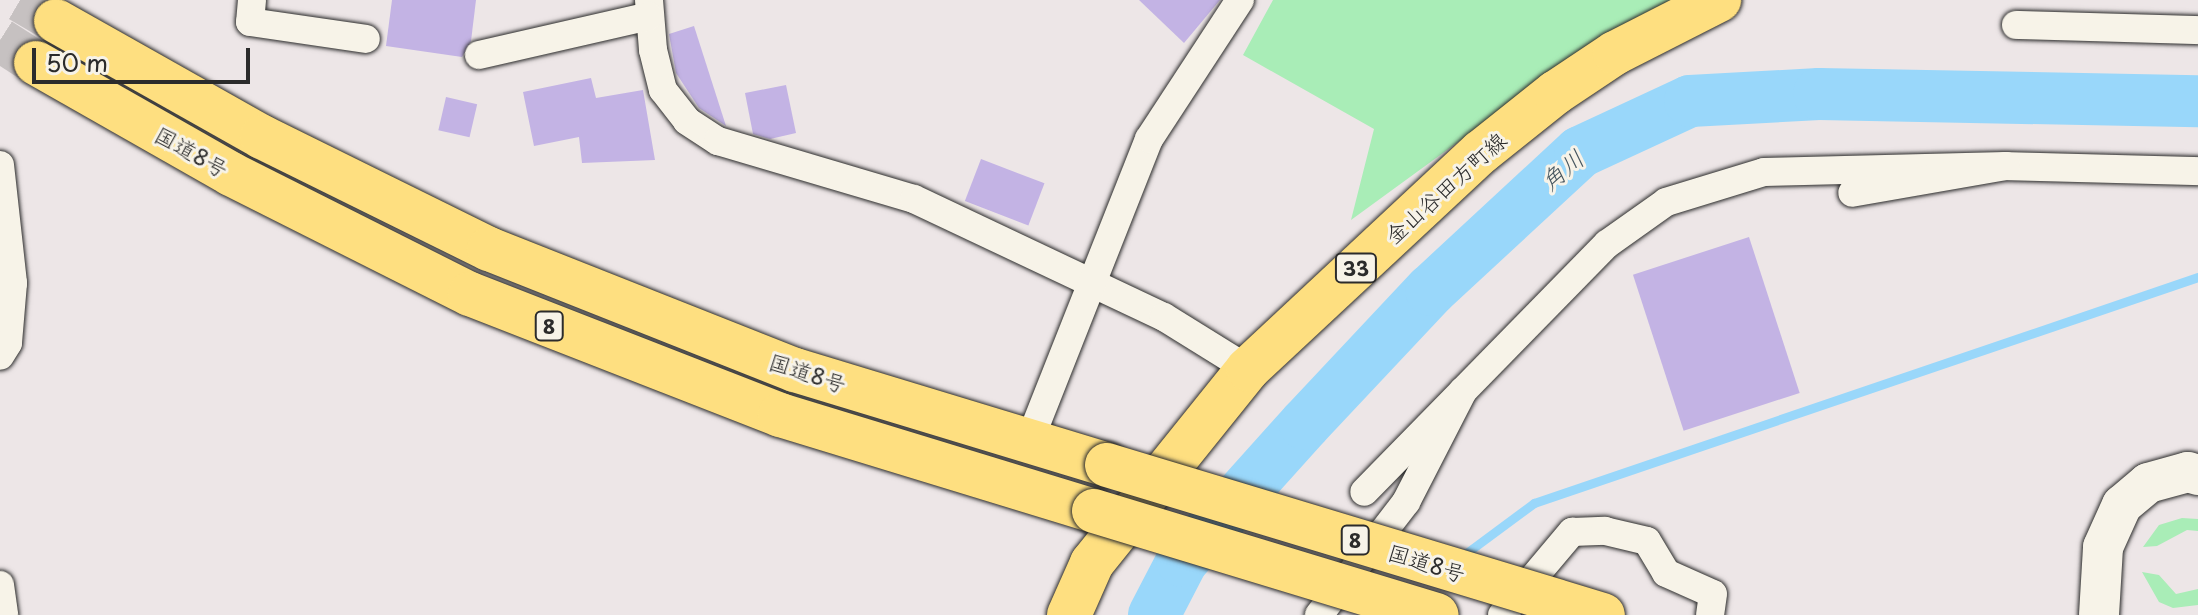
<!DOCTYPE html>
<html>
<head>
<meta charset="utf-8">
<style>
	body { margin:0 }
	#map { position:relative; width:2198px; height:615px; overflow:hidden; background:#ede6e7; font-family:"Playpen Sans","Klee One",sans-serif }
	div>[style] { position:absolute }
	[style*='--x'] { left:calc(var(--x)*1px); top:calc(var(--y)*1px); width:calc(var(--w)*1px); rotate:calc(var(--a)*1deg) }
	.green>* { inset:0; background:#a9edb7 }
	.stream>* { height:9px; margin:-4.5px; padding:0 4.5px; transform-origin:4.5px; border-radius:4.5px; background:#99d7fa }
	.river>* { height:52px; margin:-26px; padding:0 26px; transform-origin:26px; border-radius:26px; background:#99d7fa }
	.building>* { inset:0; background:#c3b3e4; transform-origin:0 0 }
	.highway-tunnel>* { height:44px; margin-top:-22px; transform-origin:0; background:repeating-linear-gradient(90deg,#c6c1c1 0 44px,transparent 0 66px) }
	.roads { filter:drop-shadow(0 0 2px #2b2b2b) drop-shadow(0 0 2px #2b2b2b) }
	.street>* { height:28px; margin:-14px; padding:0 14px; transform-origin:14px; border-radius:14px; background:#f7f3e8 }
	.secondary>* { height:40px; margin:-20px; padding:0 20px; transform-origin:20px; border-radius:20px; background:#f7f3e8 }
	.primary>* { height:44px; margin:-22px; padding:0 22px; transform-origin:22px; border-radius:22px; background:#fedf80 }
	.highway>* { height:44px; margin:-22px; padding:0 22px; transform-origin:22px; border-radius:22px; background:#fedf80 }
	.bridges { filter:drop-shadow(0 0 2px #2b2b2b) drop-shadow(0 0 2px #2b2b2b) }
	.highway-bridge>* { height:44px; margin:-22px; padding:0 22px; transform-origin:22px; border-radius:22px; background:#fedf80 }
	span { translate:-50% -50%; white-space:nowrap; text-align:center; line-height:1.15; -webkit-text-stroke:6px #f7f3e8; paint-order:stroke }
	.shield-label span { padding:2px 6px; background:#f7f3e8; border:2px solid; border-radius:6px; -webkit-text-stroke-width:0 }
	.shield-label { font-size:20px; color:#2b2b2b; font-weight:700 }
	.street-label { font-size:22px; color:#2b2b2b }
	.water-label { font-size:24px; color:#46565f; font-style:italic }
	.scale { position:absolute; left:32px; top:48px; width:218px; height:36px; box-sizing:border-box; border:4px solid #2b2b2b; border-top:0; padding-left:10px; font-size:24px; line-height:28px; white-space:nowrap; color:#2b2b2b; -webkit-text-stroke:6px #f7f3e8; paint-order:stroke }
</style>
</head>
<body>
<div id="map">
	<div class="green">
		<div style="clip-path:polygon(1273px 0,1681px 0,1594px 43px,1351px 220px,1374px 129px,1243px 55px)"></div>
		<div style="clip-path:polygon(2182px 518px,2198px 519px,2198px 531px,2187px 530px,2157px 546px,2143px 547px,2159px 525px)"></div>
		<div style="clip-path:polygon(2142px 572px,2159px 575px,2176px 594px,2198px 589px,2198px 605px,2173px 608px,2159px 602px)"></div>
	</div>
	<div class="stream">
		<div style="--x:1461;--y:557;--w:91;--a:-36.5"></div>
		<div style="--x:1534;--y:503;--w:701;--a:-18.8"></div>
	</div>
	<div class="river">
		<div style="--x:1154;--y:615;--w:61;--a:-62.6"></div>
		<div style="--x:1182;--y:561;--w:184;--a:-48.1"></div>
		<div style="--x:1305;--y:424;--w:184;--a:-46.8"></div>
		<div style="--x:1431;--y:290;--w:203;--a:-42.8"></div>
		<div style="--x:1580;--y:152;--w:121;--a:-24.9"></div>
		<div style="--x:1690;--y:101;--w:129;--a:-3.1"></div>
		<div style="--x:1819;--y:94;--w:379;--a:1.1"></div>
	</div>
	<div class="building">
		<div style="clip-path:polygon(392px 0,476px 0,471px 41px,462px 57px,386px 46px)"></div>
		<div style="clip-path:polygon(1139px 0,1220px 0,1184px 43px)"></div>
		<div style="clip-path:polygon(694px 26px,726px 126px,699px 108px,676px 73px,669px 34px)"></div>
		<div style="clip-path:polygon(591px 78px,596px 98px,643px 90px,655px 160px,582px 163px,579px 137px,534px 146px,523px 92px)"></div>
		<div style="clip-path:polygon(786px 85px,796px 133px,770px 139px,753px 134px,745px 93px)"></div>
		<div style="left:446px;top:97px;width:32px;height:34px;rotate:13deg"></div>
		<div style="left:981px;top:159px;width:68px;height:45px;rotate:21deg"></div>
		<div style="left:1749px;top:237px;width:164px;height:122px;rotate:72deg"></div>
	</div>
	<div class="highway-tunnel">
		<div style="--x:20;--y:0;--w:42;--a:30.3"></div>
		<div style="--x:0;--y:40;--w:43;--a:32.6"></div>
	</div>
	<div class="roads">
		<div class="street">
			<div style="--x:252;--y:0;--w:22;--a:95"></div>
			<div style="--x:250;--y:22;--w:117;--a:8.3"></div>
			<div style="--x:649;--y:0;--w:50;--a:85.4"></div>
			<div style="--x:653;--y:50;--w:41;--a:76"></div>
			<div style="--x:663;--y:90;--w:39;--a:52"></div>
			<div style="--x:687;--y:121;--w:37;--a:33"></div>
			<div style="--x:718;--y:141;--w:204;--a:16.5"></div>
			<div style="--x:914;--y:199;--w:276;--a:25.3"></div>
			<div style="--x:1164;--y:317;--w:99;--a:31.8"></div>
			<div style="--x:2016;--y:25;--w:182;--a:1.6"></div>
			<div style="--x:479;--y:55;--w:174;--a:-12.9"></div>
			<div style="--x:0;--y:165;--w:119;--a:83.7"></div>
			<div style="--x:13;--y:283;--w:60;--a:94.8"></div>
			<div style="--x:8;--y:343;--w:15;--a:122"></div>
			<div style="--x:2006;--y:166;--w:192;--a:1.5"></div>
			<div style="--x:1463;--y:391;--w:206;--a:-45.6"></div>
			<div style="--x:1607;--y:244;--w:72;--a:-35.4"></div>
			<div style="--x:1666;--y:202;--w:102;--a:-17"></div>
			<div style="--x:1764;--y:172;--w:242;--a:-1.4"></div>
			<div style="--x:2006;--y:166;--w:156;--a:170.1"></div>
			<div style="--x:1029;--y:442;--w:326;--a:-68.4"></div>
			<div style="--x:1149;--y:139;--w:166;--a:-56.8"></div>
			<div style="--x:0;--y:585;--w:30;--a:82"></div>
			<div style="--x:1319;--y:615;--w:143;--a:-52.4"></div>
			<div style="--x:1406;--y:502;--w:125;--a:-62.8"></div>
			<div style="--x:1463;--y:391;--w:141;--a:134.4"></div>
			<div style="--x:1502;--y:615;--w:109;--a:-49.9"></div>
			<div style="--x:1572;--y:532;--w:33;--a:-2"></div>
			<div style="--x:1605;--y:531;--w:43;--a:13.4"></div>
			<div style="--x:1647;--y:541;--w:37;--a:59"></div>
			<div style="--x:1666;--y:573;--w:51;--a:24.1"></div>
			<div style="--x:1713;--y:594;--w:21;--a:98"></div>
		</div>
		<div class="secondary">
			<div style="--x:2099;--y:615;--w:68;--a:-86.6"></div>
			<div style="--x:2103;--y:547;--w:46;--a:-65.7"></div>
			<div style="--x:2122;--y:505;--w:34;--a:-40"></div>
			<div style="--x:2148;--y:483;--w:41;--a:-15.4"></div>
			<div style="--x:2188;--y:472;--w:10;--a:17"></div>
		</div>
		<div class="primary">
			<div style="--x:1069;--y:615;--w:57;--a:-66.1"></div>
			<div style="--x:1092;--y:563;--w:249;--a:-51.2"></div>
			<div style="--x:1248;--y:369;--w:318;--a:-43"></div>
			<div style="--x:1481;--y:152;--w:95;--a:-38.6"></div>
			<div style="--x:1555;--y:93;--w:72;--a:-33.7"></div>
			<div style="--x:1615;--y:53;--w:117;--a:-27"></div>
		</div>
		<div class="highway">
			<div style="--x:56;--y:21;--w:236;--a:29.4"></div>
			<div style="--x:262;--y:137;--w:253;--a:26.3"></div>
			<div style="--x:489;--y:249;--w:329;--a:21.6"></div>
			<div style="--x:795;--y:370;--w:326;--a:16.9"></div>
			<div style="--x:36;--y:63;--w:224;--a:29.6"></div>
			<div style="--x:231;--y:174;--w:267;--a:26.7"></div>
			<div style="--x:470;--y:294;--w:333;--a:21.3"></div>
			<div style="--x:780;--y:415;--w:328;--a:17"></div>
		</div>
	</div>
	<div class="bridges">
		<div class="highway-bridge">
			<div style="--x:1107;--y:465;--w:518;--a:16.83"></div>
			<div style="--x:1094;--y:511;--w:358;--a:16.9"></div>
		</div>
	</div>
	<div class="shield-label">
		<span style="left:1356px;top:268px">33</span>
		<span style="left:549px;top:326px">8</span>
		<span style="left:1355px;top:540px">8</span>
	</div>
	<div class="street-label">
		<span style="left:192px;top:151px;rotate:29deg">国道8号</span>
		<span style="left:1445px;top:187px;rotate:-42deg">金山谷田方町線</span>
		<span style="left:808px;top:372px;rotate:18deg">国道8号</span>
		<span style="left:1427px;top:562px;rotate:17deg">国道8号</span>
	</div>
	<div class="water-label">
		<span style="left:1562px;top:170px;rotate:-40deg">角川</span>
	</div>
	<div class="scale">50 m</div>
</div>
</body>
</html>
